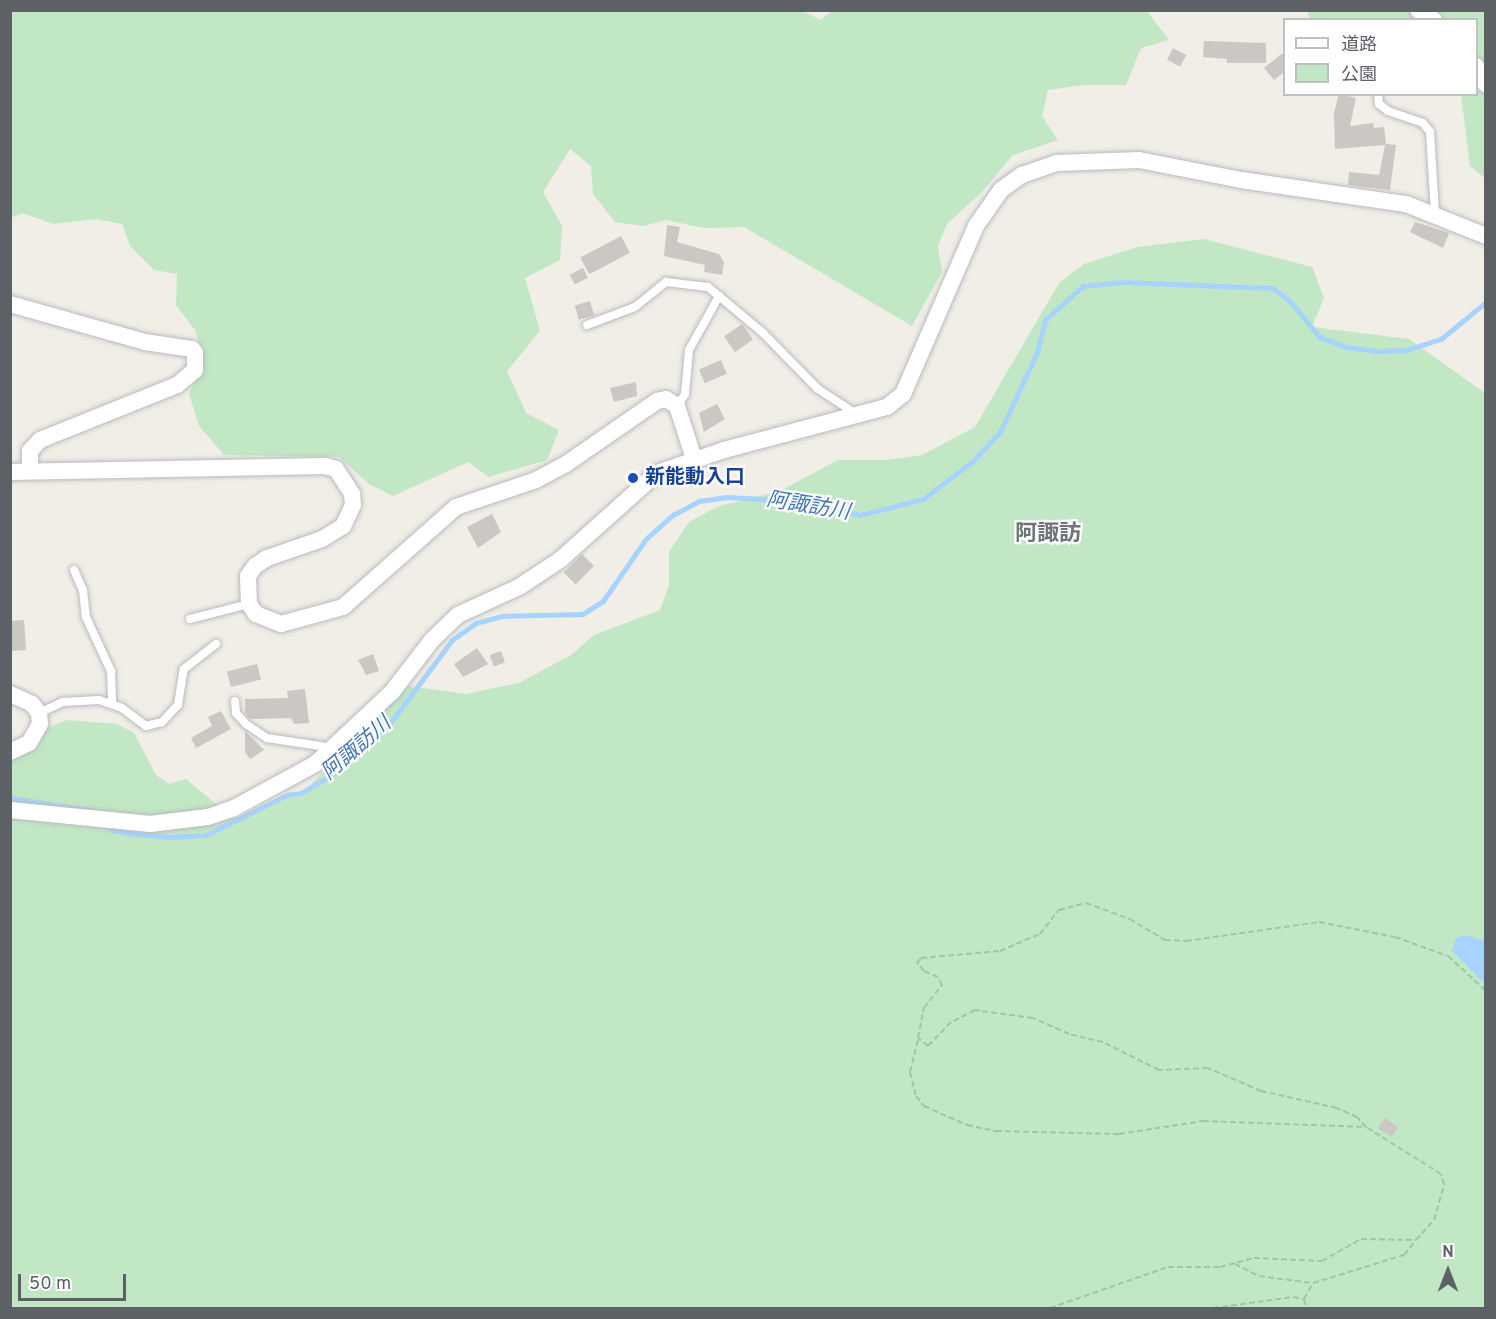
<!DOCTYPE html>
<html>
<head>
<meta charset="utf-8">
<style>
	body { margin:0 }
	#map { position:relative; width:1496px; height:1319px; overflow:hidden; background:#f0eee6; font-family:Overpass,"Noto Sans JP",sans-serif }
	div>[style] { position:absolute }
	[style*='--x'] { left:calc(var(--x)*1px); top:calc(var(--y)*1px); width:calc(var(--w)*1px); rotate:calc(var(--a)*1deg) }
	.green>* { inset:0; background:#c2e7c4 }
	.water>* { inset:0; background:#a6d3ff }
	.stream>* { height:4.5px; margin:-2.25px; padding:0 2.25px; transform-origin:2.25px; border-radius:2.25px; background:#a6d3ff }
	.building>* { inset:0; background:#cbc8c3; transform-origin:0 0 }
	.path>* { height:2px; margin-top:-1px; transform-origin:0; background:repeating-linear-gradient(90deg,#9bc8ab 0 6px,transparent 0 9px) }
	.roads { filter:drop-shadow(0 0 2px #b8bbbf) drop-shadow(0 0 2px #b8bbbf) }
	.service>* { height:8px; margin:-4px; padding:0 4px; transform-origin:4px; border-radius:4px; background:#fff }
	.minor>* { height:16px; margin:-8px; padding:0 8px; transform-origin:8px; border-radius:8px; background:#fff }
	.dots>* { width:16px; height:16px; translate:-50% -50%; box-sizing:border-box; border:3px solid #fff; border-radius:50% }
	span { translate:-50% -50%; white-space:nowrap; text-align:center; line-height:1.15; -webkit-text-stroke:4.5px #fff; paint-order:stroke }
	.transit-label { font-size:20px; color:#164399; font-weight:700 }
	.left { translate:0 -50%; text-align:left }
	.water-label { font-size:21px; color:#4377bc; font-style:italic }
	.quarter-label { font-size:22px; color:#6e7378; font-weight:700 }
	.frame { position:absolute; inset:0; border:12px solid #5d6166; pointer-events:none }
	.legend { position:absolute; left:1283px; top:18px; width:195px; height:78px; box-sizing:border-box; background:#fff; border:2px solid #bec0c2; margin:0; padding:8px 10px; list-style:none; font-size:18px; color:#5d6166 }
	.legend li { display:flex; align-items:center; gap:12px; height:30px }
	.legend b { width:30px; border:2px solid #bec0c2 }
	.north { position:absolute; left:1418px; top:1241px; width:60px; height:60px; -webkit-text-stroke:4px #fff; paint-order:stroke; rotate:0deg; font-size:16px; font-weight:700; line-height:24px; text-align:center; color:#5d6166 }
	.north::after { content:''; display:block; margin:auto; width:21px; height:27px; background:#5d6166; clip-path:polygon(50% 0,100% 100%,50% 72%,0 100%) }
	.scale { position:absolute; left:18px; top:1274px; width:108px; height:27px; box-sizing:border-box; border:3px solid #5d6166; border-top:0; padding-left:8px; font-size:18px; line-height:21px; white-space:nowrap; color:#5d6166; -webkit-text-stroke:4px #fff; paint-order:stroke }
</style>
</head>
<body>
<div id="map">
	<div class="green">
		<div style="clip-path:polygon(800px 10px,821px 20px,833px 10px,1146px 10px,1169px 40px,1141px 48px,1126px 85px,1084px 85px,1048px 90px,1042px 116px,1058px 140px,1013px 155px,981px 193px,947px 224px,938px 246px,942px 272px,912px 326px,744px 227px,704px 228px,666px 220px,643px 226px,615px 222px,593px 194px,591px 166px,570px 149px,543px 192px,562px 226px,560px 260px,525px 278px,540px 331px,507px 371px,526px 413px,559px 430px,547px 460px,489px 477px,468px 462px,393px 496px,369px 484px,339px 457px,224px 455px,199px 426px,189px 394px,204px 361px,195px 330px,176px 305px,177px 274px,154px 270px,130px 246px,122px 224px,96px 219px,53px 224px,22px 213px,11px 218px,11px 11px)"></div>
		<div style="clip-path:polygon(1307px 11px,1485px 11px,1485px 178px,1470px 166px,1461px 95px,1476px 94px,1476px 20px,1310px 19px)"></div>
		<div style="clip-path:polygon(1204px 239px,1312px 267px,1324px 298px,1312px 327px,1409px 339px,1485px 393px,1485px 1308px,11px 1308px,11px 742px,67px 720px,117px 724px,134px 733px,156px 775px,169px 784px,186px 779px,234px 819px,305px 790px,408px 686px,466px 694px,519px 683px,571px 655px,594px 635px,660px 610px,669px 585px,669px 552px,689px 522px,719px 506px,780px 491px,838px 460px,886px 460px,922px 455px,975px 427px,1059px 283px,1084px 264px,1137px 247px)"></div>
	</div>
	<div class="water">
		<div style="clip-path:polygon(1466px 935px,1485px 941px,1485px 984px,1452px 951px,1456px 938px)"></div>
	</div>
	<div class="stream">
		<div style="--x:10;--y:798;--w:79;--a:8.7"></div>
		<div style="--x:108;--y:823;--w:8;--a:60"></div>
		<div style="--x:112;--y:830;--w:16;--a:11"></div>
		<div style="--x:128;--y:833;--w:42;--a:5.4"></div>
		<div style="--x:170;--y:837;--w:36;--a:-3"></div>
		<div style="--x:206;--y:835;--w:90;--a:-26.3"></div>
		<div style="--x:287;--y:795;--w:14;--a:-8"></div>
		<div style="--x:301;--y:793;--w:32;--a:-30"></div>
		<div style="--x:329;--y:777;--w:73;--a:-40"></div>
		<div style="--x:385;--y:730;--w:112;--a:-53.3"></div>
		<div style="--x:452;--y:640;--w:29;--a:-35"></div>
		<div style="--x:476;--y:623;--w:27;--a:-15"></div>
		<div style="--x:502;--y:616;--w:81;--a:-1.4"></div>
		<div style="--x:583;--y:614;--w:24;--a:-33"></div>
		<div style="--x:603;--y:601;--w:75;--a:-55.3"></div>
		<div style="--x:646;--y:539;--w:36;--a:-42"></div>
		<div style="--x:673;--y:515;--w:30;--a:-28"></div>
		<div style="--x:699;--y:501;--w:28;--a:-8"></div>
		<div style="--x:727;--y:497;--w:53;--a:3.2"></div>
		<div style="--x:780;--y:500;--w:82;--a:10.5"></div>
		<div style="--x:861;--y:515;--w:64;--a:-14.5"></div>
		<div style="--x:923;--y:499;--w:61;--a:-37.1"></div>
		<div style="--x:972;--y:462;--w:41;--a:-47"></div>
		<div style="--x:1000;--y:432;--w:87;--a:-64.9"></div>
		<div style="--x:1037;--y:353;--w:34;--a:-76"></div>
		<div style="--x:1045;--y:320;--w:51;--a:-41.8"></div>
		<div style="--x:1083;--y:286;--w:40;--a:-5.7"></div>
		<div style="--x:1123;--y:282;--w:150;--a:2.3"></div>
		<div style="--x:1273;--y:288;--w:21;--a:37"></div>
		<div style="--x:1290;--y:301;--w:47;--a:50.2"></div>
		<div style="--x:1320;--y:337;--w:28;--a:21"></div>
		<div style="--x:1346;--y:347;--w:34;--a:7"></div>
		<div style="--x:1380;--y:351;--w:27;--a:-2"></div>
		<div style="--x:1407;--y:350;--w:36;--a:-18"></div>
		<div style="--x:1441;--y:339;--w:58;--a:-39.4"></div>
	</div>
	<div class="building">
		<div style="clip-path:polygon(1204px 41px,1266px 43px,1266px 63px,1227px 63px,1227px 59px,1203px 57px)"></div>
		<div style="left:1173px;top:48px;width:15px;height:13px;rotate:28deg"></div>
		<div style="clip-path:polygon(1284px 52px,1284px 72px,1274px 80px,1264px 68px)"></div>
		<div style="clip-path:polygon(1339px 94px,1356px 98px,1350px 126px,1373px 123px,1374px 128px,1384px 127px,1386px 144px,1396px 145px,1390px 190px,1348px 185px,1349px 172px,1379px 175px,1385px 145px,1335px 149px,1334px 113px)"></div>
		<div style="clip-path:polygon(1415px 222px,1449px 233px,1443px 248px,1410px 232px)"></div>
		<div style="clip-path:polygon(667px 225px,680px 227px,677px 242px,719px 254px,724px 263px,722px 275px,704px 272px,705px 265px,664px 256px)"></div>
		<div style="left:621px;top:236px;width:19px;height:46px;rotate:62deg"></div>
		<div style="left:583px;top:268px;width:11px;height:15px;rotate:63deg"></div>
		<div style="left:590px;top:301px;width:15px;height:16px;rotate:74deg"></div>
		<div style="left:742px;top:324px;width:19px;height:22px;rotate:55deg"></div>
		<div style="left:721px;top:360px;width:15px;height:24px;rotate:67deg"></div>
		<div style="clip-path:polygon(636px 382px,637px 396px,614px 402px,610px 388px)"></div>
		<div style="clip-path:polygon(717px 404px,725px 419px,704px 432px,699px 413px)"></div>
		<div style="clip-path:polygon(492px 514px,501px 532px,478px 548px,467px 527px)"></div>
		<div style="left:582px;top:554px;width:17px;height:26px;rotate:45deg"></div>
		<div style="left:24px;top:620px;width:30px;height:14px;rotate:86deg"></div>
		<div style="clip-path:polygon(477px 648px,488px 664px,463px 677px,454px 664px)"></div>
		<div style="left:501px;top:651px;width:12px;height:12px;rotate:70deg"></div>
		<div style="clip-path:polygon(373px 654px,379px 671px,366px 675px,358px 660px)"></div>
		<div style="left:257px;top:664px;width:16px;height:31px;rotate:76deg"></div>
		<div style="clip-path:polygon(305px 689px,309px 723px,294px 724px,291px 718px,250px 719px,245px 713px,245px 699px,288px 698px,287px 691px)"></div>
		<div style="clip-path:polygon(221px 711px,231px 729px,196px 748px,191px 738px,212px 726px,208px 717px)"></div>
		<div style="clip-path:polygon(245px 731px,264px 750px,250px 759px,245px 752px)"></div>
		<div style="left:1385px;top:1118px;width:16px;height:12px;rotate:35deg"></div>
	</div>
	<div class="path">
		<div style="--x:918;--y:1040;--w:33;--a:104"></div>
		<div style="--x:910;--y:1072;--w:25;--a:76"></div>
		<div style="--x:916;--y:1096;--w:13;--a:51"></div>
		<div style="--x:924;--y:1106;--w:47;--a:23.8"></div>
		<div style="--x:967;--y:1125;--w:30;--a:12"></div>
		<div style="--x:996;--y:1131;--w:123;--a:1.4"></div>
		<div style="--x:1119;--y:1134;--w:85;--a:-8.8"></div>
		<div style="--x:1203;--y:1121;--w:163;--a:2.1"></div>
		<div style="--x:1235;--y:1264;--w:27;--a:27"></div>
		<div style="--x:1259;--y:1276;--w:54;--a:7.4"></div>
		<div style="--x:1304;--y:1299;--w:18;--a:-61"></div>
		<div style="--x:1313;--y:1283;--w:95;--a:-17.1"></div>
		<div style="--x:1404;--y:1255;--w:19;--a:-51"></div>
		<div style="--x:1050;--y:1308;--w:125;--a:-19.2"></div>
		<div style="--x:1168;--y:1267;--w:52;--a:0"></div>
		<div style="--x:1220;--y:1267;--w:35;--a:-15"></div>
		<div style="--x:1254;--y:1258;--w:68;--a:2.5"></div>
		<div style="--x:1322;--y:1261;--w:45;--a:-29.4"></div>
		<div style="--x:1361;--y:1239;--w:55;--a:1"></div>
		<div style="--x:1416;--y:1240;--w:27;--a:-48"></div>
		<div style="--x:1434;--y:1220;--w:36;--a:-74"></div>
		<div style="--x:1444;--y:1185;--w:11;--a:-105"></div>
		<div style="--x:1441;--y:1174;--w:89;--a:-147.9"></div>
		<div style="--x:1366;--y:1127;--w:13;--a:-132"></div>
		<div style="--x:1357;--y:1117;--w:22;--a:-156"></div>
		<div style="--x:1337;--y:1108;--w:78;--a:-167.4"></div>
		<div style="--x:1261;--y:1091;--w:58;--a:-156.5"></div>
		<div style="--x:1208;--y:1068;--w:49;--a:177.7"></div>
		<div style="--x:1159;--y:1070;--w:63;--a:-153.4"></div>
		<div style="--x:1103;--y:1042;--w:35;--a:-167"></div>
		<div style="--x:1069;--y:1034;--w:39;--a:-156"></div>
		<div style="--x:1033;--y:1018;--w:59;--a:-172.1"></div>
		<div style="--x:975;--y:1010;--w:27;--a:153"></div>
		<div style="--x:951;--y:1022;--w:33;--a:134"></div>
		<div style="--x:928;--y:1046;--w:13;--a:-141"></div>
		<div style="--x:918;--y:1038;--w:31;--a:-79"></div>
		<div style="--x:924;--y:1008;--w:29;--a:-52"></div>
		<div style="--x:942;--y:985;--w:9;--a:-117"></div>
		<div style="--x:938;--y:977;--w:15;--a:-157"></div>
		<div style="--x:924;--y:971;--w:11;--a:-131"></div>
		<div style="--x:917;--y:963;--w:6;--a:-51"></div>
		<div style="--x:921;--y:958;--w:79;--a:-5.1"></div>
		<div style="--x:1000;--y:951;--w:43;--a:-23"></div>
		<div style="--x:1040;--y:934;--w:31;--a:-52"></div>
		<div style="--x:1059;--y:910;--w:28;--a:-15"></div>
		<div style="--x:1086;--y:903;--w:47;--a:20"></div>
		<div style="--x:1130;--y:919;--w:41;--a:31"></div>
		<div style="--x:1165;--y:940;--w:21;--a:3"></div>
		<div style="--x:1186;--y:941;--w:134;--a:-8.1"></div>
		<div style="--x:1319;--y:922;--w:77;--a:11.2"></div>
		<div style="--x:1395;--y:937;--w:56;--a:19.7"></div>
		<div style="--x:1448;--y:956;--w:52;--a:42.6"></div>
		<div style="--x:1213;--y:1308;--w:81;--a:-7.8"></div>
		<div style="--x:1293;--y:1297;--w:11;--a:10"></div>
		<div style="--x:1304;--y:1299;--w:9;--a:77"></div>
	</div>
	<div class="roads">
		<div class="service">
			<div style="--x:1378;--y:94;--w:10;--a:84"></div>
			<div style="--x:1379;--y:104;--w:11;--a:38"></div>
			<div style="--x:1388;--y:111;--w:37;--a:19"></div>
			<div style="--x:1423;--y:123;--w:11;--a:52"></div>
			<div style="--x:1430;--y:132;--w:81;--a:86.5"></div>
			<div style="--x:587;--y:325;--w:51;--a:-20.6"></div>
			<div style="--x:635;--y:307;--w:40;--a:-39"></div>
			<div style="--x:666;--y:282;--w:42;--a:6.8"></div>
			<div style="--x:708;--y:287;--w:72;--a:39.9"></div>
			<div style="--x:763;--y:333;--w:78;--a:45.5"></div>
			<div style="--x:818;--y:389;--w:45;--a:33.3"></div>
			<div style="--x:677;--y:406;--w:14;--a:-56"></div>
			<div style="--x:685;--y:394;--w:44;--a:-84.8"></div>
			<div style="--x:689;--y:350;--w:62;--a:-60.9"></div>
			<div style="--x:74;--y:570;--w:22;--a:66"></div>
			<div style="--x:83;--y:590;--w:27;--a:84"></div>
			<div style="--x:86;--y:617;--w:60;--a:65.2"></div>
			<div style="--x:111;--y:671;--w:32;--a:88"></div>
			<div style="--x:190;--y:619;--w:61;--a:-14.3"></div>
			<div style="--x:235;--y:701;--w:12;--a:85"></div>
			<div style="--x:236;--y:713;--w:15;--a:48"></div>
			<div style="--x:246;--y:724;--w:25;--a:34"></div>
			<div style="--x:267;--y:738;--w:67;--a:8.6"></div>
			<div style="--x:39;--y:713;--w:26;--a:-25"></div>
			<div style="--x:63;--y:702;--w:36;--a:-3"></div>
			<div style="--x:99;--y:700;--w:24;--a:19"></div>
			<div style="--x:122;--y:708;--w:30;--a:37"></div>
			<div style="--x:146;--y:726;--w:16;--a:-14"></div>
			<div style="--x:162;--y:722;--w:23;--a:-47"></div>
			<div style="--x:178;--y:705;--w:36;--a:-81"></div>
			<div style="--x:184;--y:669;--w:41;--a:-38"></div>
		</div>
		<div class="minor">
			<div style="--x:1418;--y:10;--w:19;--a:32"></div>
			<div style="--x:1476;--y:66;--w:21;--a:62"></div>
			<div style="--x:10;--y:304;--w:140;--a:15.7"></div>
			<div style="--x:145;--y:342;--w:48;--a:8.5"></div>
			<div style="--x:192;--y:349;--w:5;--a:53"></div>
			<div style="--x:195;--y:353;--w:17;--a:90"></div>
			<div style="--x:195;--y:370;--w:23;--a:140"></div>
			<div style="--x:177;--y:385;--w:148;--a:158.1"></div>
			<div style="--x:40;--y:440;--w:15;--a:132"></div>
			<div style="--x:30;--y:451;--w:20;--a:90"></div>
			<div style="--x:10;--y:472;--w:315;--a:-1.1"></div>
			<div style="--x:325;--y:466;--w:11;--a:15"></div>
			<div style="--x:336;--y:469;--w:30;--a:57"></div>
			<div style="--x:352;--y:494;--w:11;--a:85"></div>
			<div style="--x:353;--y:505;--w:23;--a:115"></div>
			<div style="--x:343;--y:526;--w:25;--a:148"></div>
			<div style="--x:322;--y:539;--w:58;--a:160.9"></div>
			<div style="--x:267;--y:558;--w:14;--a:146"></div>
			<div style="--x:255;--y:566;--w:12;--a:125"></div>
			<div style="--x:248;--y:576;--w:28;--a:88"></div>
			<div style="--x:249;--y:604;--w:12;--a:55"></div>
			<div style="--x:256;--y:614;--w:27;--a:22"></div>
			<div style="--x:281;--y:624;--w:64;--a:-15.3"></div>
			<div style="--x:343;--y:607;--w:151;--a:-41.5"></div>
			<div style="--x:456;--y:507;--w:84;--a:-18.6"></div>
			<div style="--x:536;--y:480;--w:34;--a:-28"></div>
			<div style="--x:566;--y:464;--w:111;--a:-34.7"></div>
			<div style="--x:657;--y:401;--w:9;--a:-13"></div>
			<div style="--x:666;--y:399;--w:13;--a:32"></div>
			<div style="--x:677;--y:406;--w:56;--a:72.2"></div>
			<div style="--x:10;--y:694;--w:24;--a:24"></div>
			<div style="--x:32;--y:704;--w:11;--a:52"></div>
			<div style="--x:39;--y:713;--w:11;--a:85"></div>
			<div style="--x:40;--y:724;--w:22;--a:120"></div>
			<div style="--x:29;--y:743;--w:21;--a:155"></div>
			<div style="--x:10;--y:810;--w:141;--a:5.7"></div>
			<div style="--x:150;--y:824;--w:58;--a:-6.9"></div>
			<div style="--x:208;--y:817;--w:28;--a:-19"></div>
			<div style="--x:234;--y:808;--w:92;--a:-28.5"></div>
			<div style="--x:315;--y:764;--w:105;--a:-43.1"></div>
			<div style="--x:392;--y:692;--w:66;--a:-52.4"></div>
			<div style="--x:432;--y:640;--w:36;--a:-44"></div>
			<div style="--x:458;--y:615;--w:67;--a:-24.7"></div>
			<div style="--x:519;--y:587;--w:49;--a:-33.4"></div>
			<div style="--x:560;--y:560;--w:130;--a:-41.9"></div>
			<div style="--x:657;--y:473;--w:71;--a:-18.9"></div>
			<div style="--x:724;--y:450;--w:169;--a:-14.8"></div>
			<div style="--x:887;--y:407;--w:21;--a:-39"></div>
			<div style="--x:903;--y:394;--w:183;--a:-66.5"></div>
			<div style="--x:976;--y:226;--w:44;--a:-55.2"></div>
			<div style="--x:1001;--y:190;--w:26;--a:-36"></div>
			<div style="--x:1022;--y:175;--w:36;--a:-19"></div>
			<div style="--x:1056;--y:163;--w:83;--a:-2.1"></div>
			<div style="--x:1139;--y:160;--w:104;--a:11.1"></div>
			<div style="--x:1241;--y:180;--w:167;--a:8.3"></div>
			<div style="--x:1406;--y:204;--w:86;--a:21.8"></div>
		</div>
	</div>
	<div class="dots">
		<div style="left:633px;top:478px;background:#1a4fb4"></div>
	</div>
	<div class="transit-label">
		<span class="left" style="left:645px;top:478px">新能動入口</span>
	</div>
	<div class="water-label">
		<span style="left:808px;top:507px;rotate:9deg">阿諏訪川</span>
		<span style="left:357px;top:749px;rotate:-41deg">阿諏訪川</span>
	</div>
	<div class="quarter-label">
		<span style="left:1048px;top:535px">阿諏訪</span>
	</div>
	<div class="frame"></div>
	<ul class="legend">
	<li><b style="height:8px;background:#fff"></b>道路</li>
	<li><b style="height:16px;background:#c2e7c4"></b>公園</li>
	</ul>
	<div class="north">N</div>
	<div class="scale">50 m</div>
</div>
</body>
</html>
